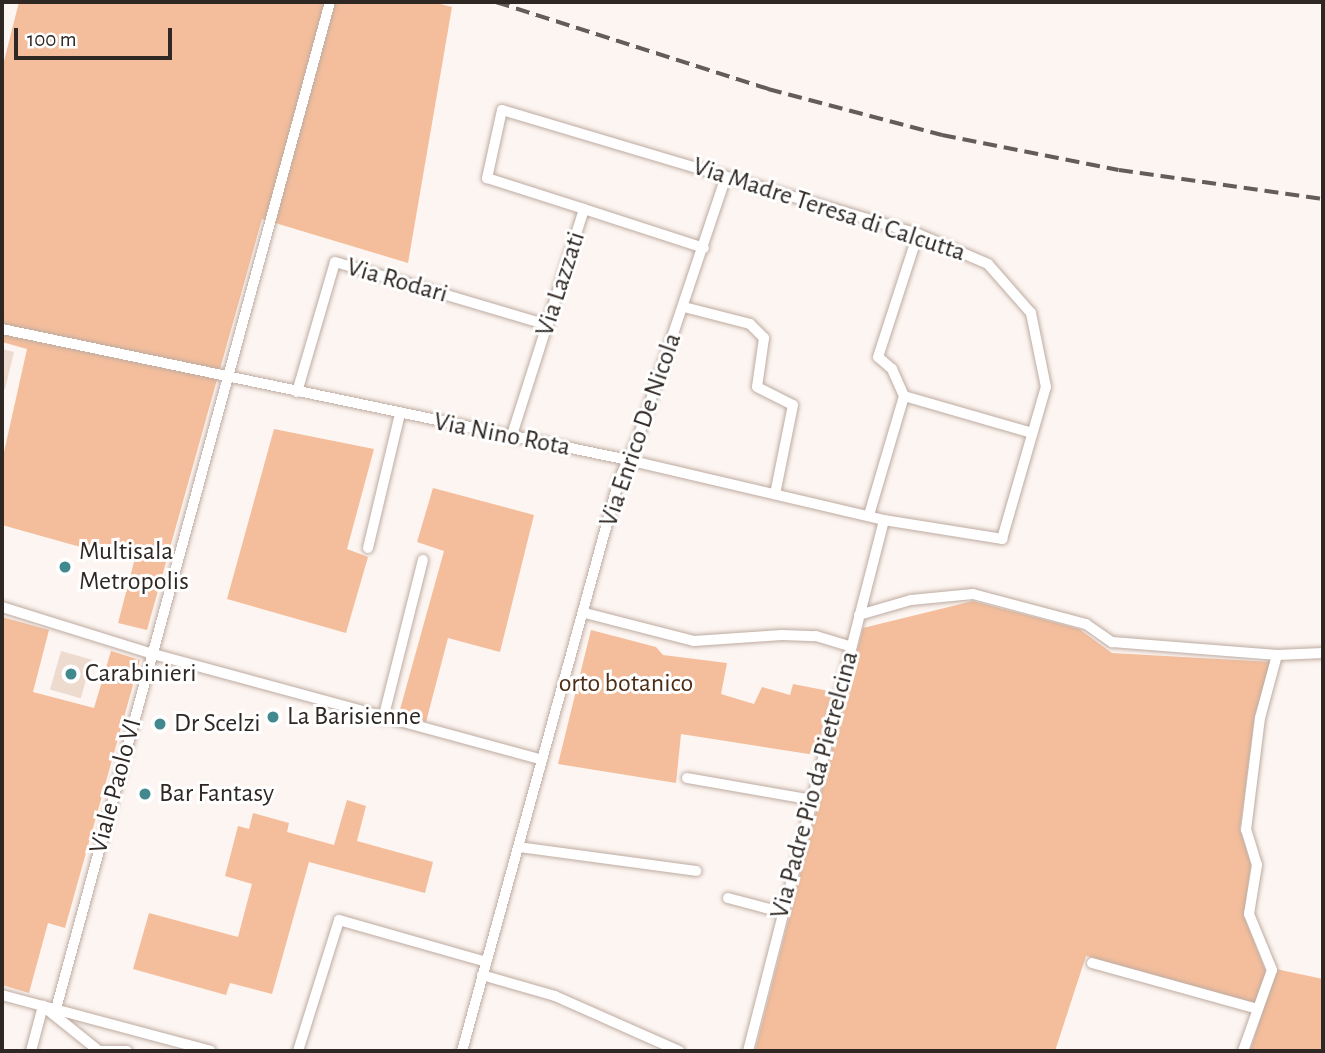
<!DOCTYPE html>
<html>
<head>
<meta charset="utf-8">
<style>
	body { margin:0 }
	#map { position:relative; width:1325px; height:1053px; overflow:hidden; background:#fdf5f1; font-family:"Alegreya Sans",sans-serif }
	div>[style] { position:absolute }
	[style*='--x'] { left:calc(var(--x)*1px); top:calc(var(--y)*1px); width:calc(var(--w)*1px); rotate:calc(var(--a)*1deg) }
	.green>* { inset:0; background:#f4be9c }
	.building>* { inset:0; background:#eedbd0; transform-origin:0 0 }
	.roads { filter:drop-shadow(0 0 2px #bdaba1) drop-shadow(0 0 2px #bdaba1) }
	.minor>* { height:10px; margin:-5px; padding:0 5px; transform-origin:5px; border-radius:5px; background:#fff }
	.rail>* { height:3.5px; margin-top:-1.75px; transform-origin:0; background:repeating-linear-gradient(90deg,#635c58 0 14px,transparent 0 21px) }
	.dots>* { width:19px; height:19px; translate:-50% -50%; box-sizing:border-box; border:4px solid #fff; border-radius:50% }
	span { translate:-50% -50%; white-space:nowrap; text-align:center; line-height:1.15; -webkit-text-stroke:6px #fff; paint-order:stroke }
	.street-label { font-size:26px; color:#2e2723 }
	.poi-label { font-size:26px; color:#2e2723 }
	.left { translate:0 -50%; text-align:left }
	.park-label { font-size:26px; color:#4e2c15 }
	.frame { position:absolute; inset:0; border:4px solid #2e2723; pointer-events:none }
	.scale { position:absolute; left:14px; top:28px; width:158px; height:32px; box-sizing:border-box; border:4px solid #2e2723; border-top:0; padding-left:9px; font-size:21px; line-height:24px; white-space:nowrap; color:#2e2723; -webkit-text-stroke:5px #fff; paint-order:stroke }
</style>
</head>
<body>
<div id="map">
	<div class="green">
		<div style="clip-path:polygon(19px 2px,433px 2px,452px 7px,408px 263px,262px 219px,147px 630px,118px 623px,134px 562px,2px 525px,2px 461px,27px 349px,2px 342px,2px 69px)"></div>
		<div style="clip-path:polygon(274px 429px,374px 449px,347px 549px,368px 557px,346px 633px,227px 599px)"></div>
		<div style="clip-path:polygon(433px 488px,534px 515px,500px 652px,448px 638px,426px 722px,399px 713px,444px 551px,417px 542px)"></div>
		<div style="clip-path:polygon(973px 601px,1079px 629px,1112px 653px,1271px 662px,1255px 715px,1240px 829px,1251px 865px,1244px 916px,1266px 972px,1255px 1003px,1086px 956px,1055px 1051px,755px 1051px,863px 628px)"></div>
		<div style="clip-path:polygon(2px 617px,49px 630px,33px 692px,94px 708px,111px 651px,140px 660px,65px 928px,48px 923px,29px 993px,2px 985px)"></div>
		<div style="clip-path:polygon(591px 630px,656px 647px,663px 655px,727px 663px,721px 694px,754px 704px,762px 687px,790px 695px,793px 684px,834px 692px,815px 755px,681px 734px,676px 783px,558px 764px)"></div>
		<div style="clip-path:polygon(347px 800px,366px 806px,357px 841px,433px 862px,425px 893px,309px 862px,272px 994px,230px 983px,226px 995px,133px 969px,149px 913px,238px 937px,252px 884px,225px 876px,238px 826px,249px 829px,253px 813px,289px 823px,287px 832px,334px 845px)"></div>
		<div style="clip-path:polygon(1276px 969px,1323px 979px,1323px 1051px,1250px 1051px)"></div>
	</div>
	<div class="building">
		<div style="clip-path:polygon(2px 349px,14px 352px,5px 389px,2px 389px)"></div>
		<div style="left:61px;top:651px;width:32px;height:40px;rotate:16deg"></div>
	</div>
	<div class="roads">
		<div class="minor">
			<div style="--x:684;--y:307;--w:68;--a:14.4"></div>
			<div style="--x:750;--y:324;--w:20;--a:45"></div>
			<div style="--x:764;--y:338;--w:49;--a:98.1"></div>
			<div style="--x:757;--y:387;--w:40;--a:26.6"></div>
			<div style="--x:793;--y:405;--w:91;--a:101.4"></div>
			<div style="--x:2;--y:329;--w:640;--a:11.82"></div>
			<div style="--x:628;--y:460;--w:263;--a:13.2"></div>
			<div style="--x:884;--y:520;--w:120;--a:9.1"></div>
			<div style="--x:1002;--y:539;--w:158;--a:-73.9"></div>
			<div style="--x:1046;--y:387;--w:76;--a:-101.5"></div>
			<div style="--x:1031;--y:313;--w:65;--a:-131.3"></div>
			<div style="--x:988;--y:264;--w:76;--a:-156.8"></div>
			<div style="--x:918;--y:234;--w:434;--a:-163.4"></div>
			<div style="--x:502;--y:110;--w:70;--a:102.4"></div>
			<div style="--x:487;--y:178;--w:102;--a:17.7"></div>
			<div style="--x:297;--y:392;--w:135;--a:-73.7"></div>
			<div style="--x:335;--y:262;--w:222;--a:16.5"></div>
			<div style="--x:904;--y:396;--w:133;--a:16.1"></div>
			<div style="--x:511;--y:438;--w:240;--a:-72.3"></div>
			<div style="--x:584;--y:209;--w:126;--a:18"></div>
			<div style="--x:869;--y:515;--w:124;--a:-73.6"></div>
			<div style="--x:904;--y:396;--w:30;--a:-114"></div>
			<div style="--x:892;--y:369;--w:18;--a:-139"></div>
			<div style="--x:878;--y:357;--w:129;--a:-72"></div>
			<div style="--x:368;--y:548;--w:138;--a:-76.6"></div>
			<div style="--x:2;--y:607;--w:158;--a:17.3"></div>
			<div style="--x:153;--y:654;--w:403;--a:15.2"></div>
			<div style="--x:585;--y:613;--w:113;--a:14.4"></div>
			<div style="--x:694;--y:641;--w:88;--a:-3.9"></div>
			<div style="--x:782;--y:635;--w:34;--a:2"></div>
			<div style="--x:816;--y:636;--w:37;--a:17"></div>
			<div style="--x:859;--y:615;--w:54;--a:-16.1"></div>
			<div style="--x:911;--y:600;--w:62;--a:-5.5"></div>
			<div style="--x:973;--y:594;--w:117;--a:14.9"></div>
			<div style="--x:1086;--y:624;--w:32;--a:35"></div>
			<div style="--x:1112;--y:642;--w:166;--a:4.5"></div>
			<div style="--x:1277;--y:655;--w:46;--a:-2.5"></div>
			<div style="--x:383;--y:719;--w:164;--a:-75.9"></div>
			<div style="--x:687;--y:778;--w:128;--a:9.9"></div>
			<div style="--x:519;--y:847;--w:179;--a:7.7"></div>
			<div style="--x:728;--y:898;--w:55;--a:14.8"></div>
			<div style="--x:1092;--y:963;--w:172;--a:15.5"></div>
			<div style="--x:482;--y:975;--w:76;--a:16"></div>
			<div style="--x:555;--y:996;--w:136;--a:23.9"></div>
			<div style="--x:2;--y:995;--w:216;--a:15"></div>
			<div style="--x:56;--y:1009;--w:1044;--a:-74.78"></div>
			<div style="--x:48;--y:1010;--w:65;--a:38.8"></div>
			<div style="--x:31;--y:1051;--w:47;--a:-75.1"></div>
			<div style="--x:95;--y:1051;--w:32;--a:0"></div>
			<div style="--x:298;--y:1051;--w:137;--a:-72.6"></div>
			<div style="--x:339;--y:920;--w:153;--a:15.9"></div>
			<div style="--x:462;--y:1051;--w:592;--a:-74.63"></div>
			<div style="--x:619;--y:480;--w:46;--a:-65.7"></div>
			<div style="--x:638;--y:438;--w:276;--a:-71.4"></div>
			<div style="--x:748;--y:1051;--w:548;--a:-75.63"></div>
			<div style="--x:1243;--y:1051;--w:86;--a:-70.3"></div>
			<div style="--x:1272;--y:970;--w:61;--a:-112.3"></div>
			<div style="--x:1249;--y:914;--w:50;--a:-80.7"></div>
			<div style="--x:1257;--y:865;--w:37;--a:-107"></div>
			<div style="--x:1246;--y:830;--w:113;--a:-82.9"></div>
			<div style="--x:1260;--y:718;--w:65;--a:-74.9"></div>
		</div>
	</div>
	<div class="rail">
		<div style="--x:496;--y:2;--w:286;--a:17.7"></div>
		<div style="--x:768;--y:89;--w:180;--a:14.8"></div>
		<div style="--x:942;--y:135;--w:180;--a:11.2"></div>
		<div style="--x:1119;--y:170;--w:206;--a:8.1"></div>
	</div>
	<div class="dots">
		<div style="left:65px;top:567px;background:#41898f"></div>
		<div style="left:71px;top:674px;background:#41898f"></div>
		<div style="left:273px;top:717px;background:#41898f"></div>
		<div style="left:160px;top:724px;background:#41898f"></div>
		<div style="left:145px;top:794px;background:#41898f"></div>
	</div>
	<div class="street-label">
		<span style="left:829px;top:210px;rotate:18deg">Via Madre Teresa di Calcutta</span>
		<span style="left:397px;top:281px;rotate:16deg">Via Rodari</span>
		<span style="left:561px;top:284px;rotate:-72deg">Via Lazzati</span>
		<span style="left:641px;top:430px;rotate:-71deg">Via Enrico De Nicola</span>
		<span style="left:502px;top:435px;rotate:11deg">Via Nino Rota</span>
		<span style="left:815px;top:785px;rotate:-75deg">Via Padre Pio da Pietrelcina</span>
		<span style="left:116px;top:786px;rotate:-75deg">Viale Paolo VI</span>
	</div>
	<div class="poi-label">
		<span class="left" style="left:79px;top:567px">Multisala<br>Metropolis</span>
		<span class="left" style="left:85px;top:674px">Carabinieri</span>
		<span class="left" style="left:287px;top:717px">La Barisienne</span>
		<span class="left" style="left:174px;top:724px">Dr Scelzi</span>
		<span class="left" style="left:159px;top:794px">Bar Fantasy</span>
	</div>
	<div class="park-label">
		<span style="left:626px;top:684px">orto botanico</span>
	</div>
	<div class="frame"></div>
	<div class="scale">100 m</div>
</div>
</body>
</html>
